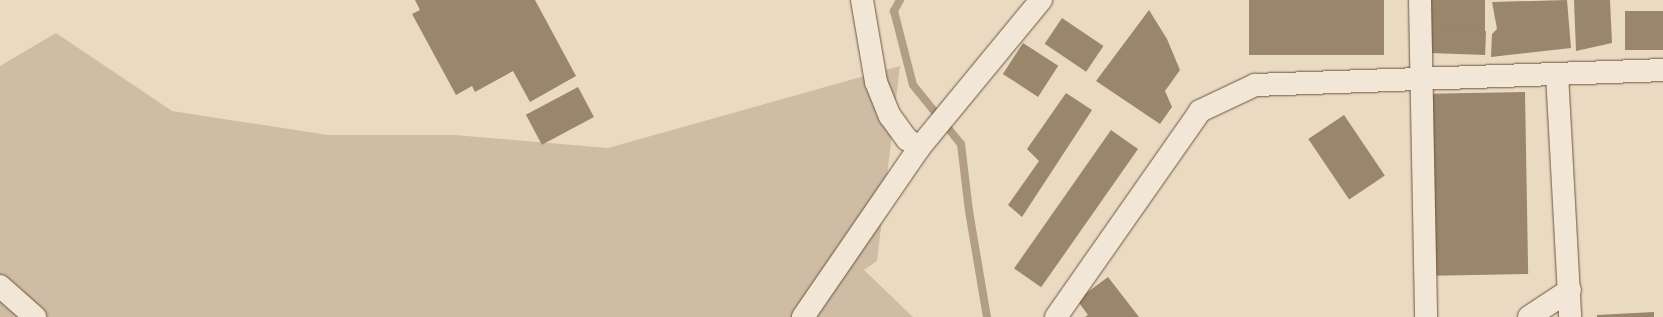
<!DOCTYPE html>
<html>
<head>
<meta charset="utf-8">
<style>
	body { margin:0 }
	#map { position:relative; width:1663px; height:317px; overflow:hidden; background:#ebdac2; font-family:"Gentium Book Plus",serif }
	div>[style] { position:absolute }
	[style*='--x'] { left:calc(var(--x)*1px); top:calc(var(--y)*1px); width:calc(var(--w)*1px); rotate:calc(var(--a)*1deg) }
	.green>* { inset:0; background:#cebca4 }
	.stream>* { height:8px; margin:-4px; padding:0 4px; transform-origin:4px; border-radius:4px; background:#b29d85 }
	.building>* { inset:0; background:#9a856d; transform-origin:0 0 }
	.roads { filter:drop-shadow(0 0 1px #6c543c) drop-shadow(0 0 1px #6c543c) }
	.minor>* { height:22px; margin:-11px; padding:0 11px; transform-origin:11px; border-radius:11px; background:#f2e7d7 }
	span { translate:-50% -50%; white-space:nowrap; text-align:center; line-height:1.15; -webkit-text-stroke:4px #f2e7d7; paint-order:stroke }
</style>
</head>
<body>
<div id="map">
	<div class="green">
		<div style="clip-path:polygon(56px 33px,172px 111px,328px 135px,455px 135px,608px 148px,900px 66px,877px 261px,864px 270px,913px 317px,0 317px,0 66px)"></div>
	</div>
	<div class="stream">
		<div style="--x:900;--y:0;--w:13;--a:119"></div>
		<div style="--x:894;--y:11;--w:76;--a:75.6"></div>
		<div style="--x:913;--y:85;--w:76;--a:50.9"></div>
		<div style="--x:961;--y:144;--w:67;--a:83.2"></div>
		<div style="--x:969;--y:211;--w:108;--a:80.4"></div>
	</div>
	<div class="building">
		<div style="clip-path:polygon(415px 0,535px 0,576px 76px,530px 102px,513px 71px,475px 92px,472px 86px,456px 95px,412px 14px,420px 10px)"></div>
		<div style="left:1249px;top:0;width:135px;height:55px"></div>
		<div style="left:1427px;top:0;width:58px;height:31px"></div>
		<div style="clip-path:polygon(1567px 0,1571px 48px,1491px 57px,1492px 34px,1497px 29px,1492px 2px)"></div>
		<div style="clip-path:polygon(1574px 0,1610px 0,1612px 43px,1576px 51px)"></div>
		<div style="clip-path:polygon(1149px 10px,1167px 39px,1180px 70px,1165px 91px,1172px 107px,1160px 124px,1096px 81px)"></div>
		<div style="left:1663px;top:11px;width:39px;height:38px;rotate:90deg"></div>
		<div style="left:1062px;top:18px;width:50px;height:31px;rotate:34deg"></div>
		<div style="left:1486px;top:31px;width:24px;height:62px;rotate:92deg"></div>
		<div style="left:1023px;top:43px;width:42px;height:37px;rotate:33deg"></div>
		<div style="left:578px;top:87px;width:34px;height:59px;rotate:62deg"></div>
		<div style="left:1525px;top:92px;width:182px;height:95px;rotate:89deg"></div>
		<div style="clip-path:polygon(1066px 93px,1092px 110px,1022px 217px,1008px 205px,1039px 161px,1027px 149px)"></div>
		<div style="left:1344px;top:115px;width:73px;height:43px;rotate:56deg"></div>
		<div style="left:1111px;top:130px;width:33px;height:169px;rotate:35deg"></div>
		<div style="clip-path:polygon(1108px 277px,1139px 317px,1085px 317px,1088px 315px,1077px 300px)"></div>
		<div style="clip-path:polygon(1654px 312px,1654px 317px,1597px 317px,1597px 315px)"></div>
	</div>
	<div class="roads">
		<div class="minor">
			<div style="--x:862;--y:0;--w:83;--a:80.3"></div>
			<div style="--x:876;--y:82;--w:37;--a:68"></div>
			<div style="--x:890;--y:116;--w:29;--a:54"></div>
			<div style="--x:907;--y:139;--w:15;--a:37"></div>
			<div style="--x:1420;--y:0;--w:317;--a:88.9"></div>
			<div style="--x:1557;--y:74;--w:243;--a:86.9"></div>
			<div style="--x:0;--y:286;--w:47;--a:41.5"></div>
			<div style="--x:803;--y:317;--w:205;--a:-55.5"></div>
			<div style="--x:919;--y:148;--w:192;--a:-50.5"></div>
			<div style="--x:1056;--y:317;--w:251;--a:-55"></div>
			<div style="--x:1200;--y:111;--w:61;--a:-25.3"></div>
			<div style="--x:1255;--y:85;--w:408;--a:-2.1"></div>
			<div style="--x:1529;--y:317;--w:49;--a:-33.4"></div>
		</div>
	</div>
</div>
</body>
</html>
